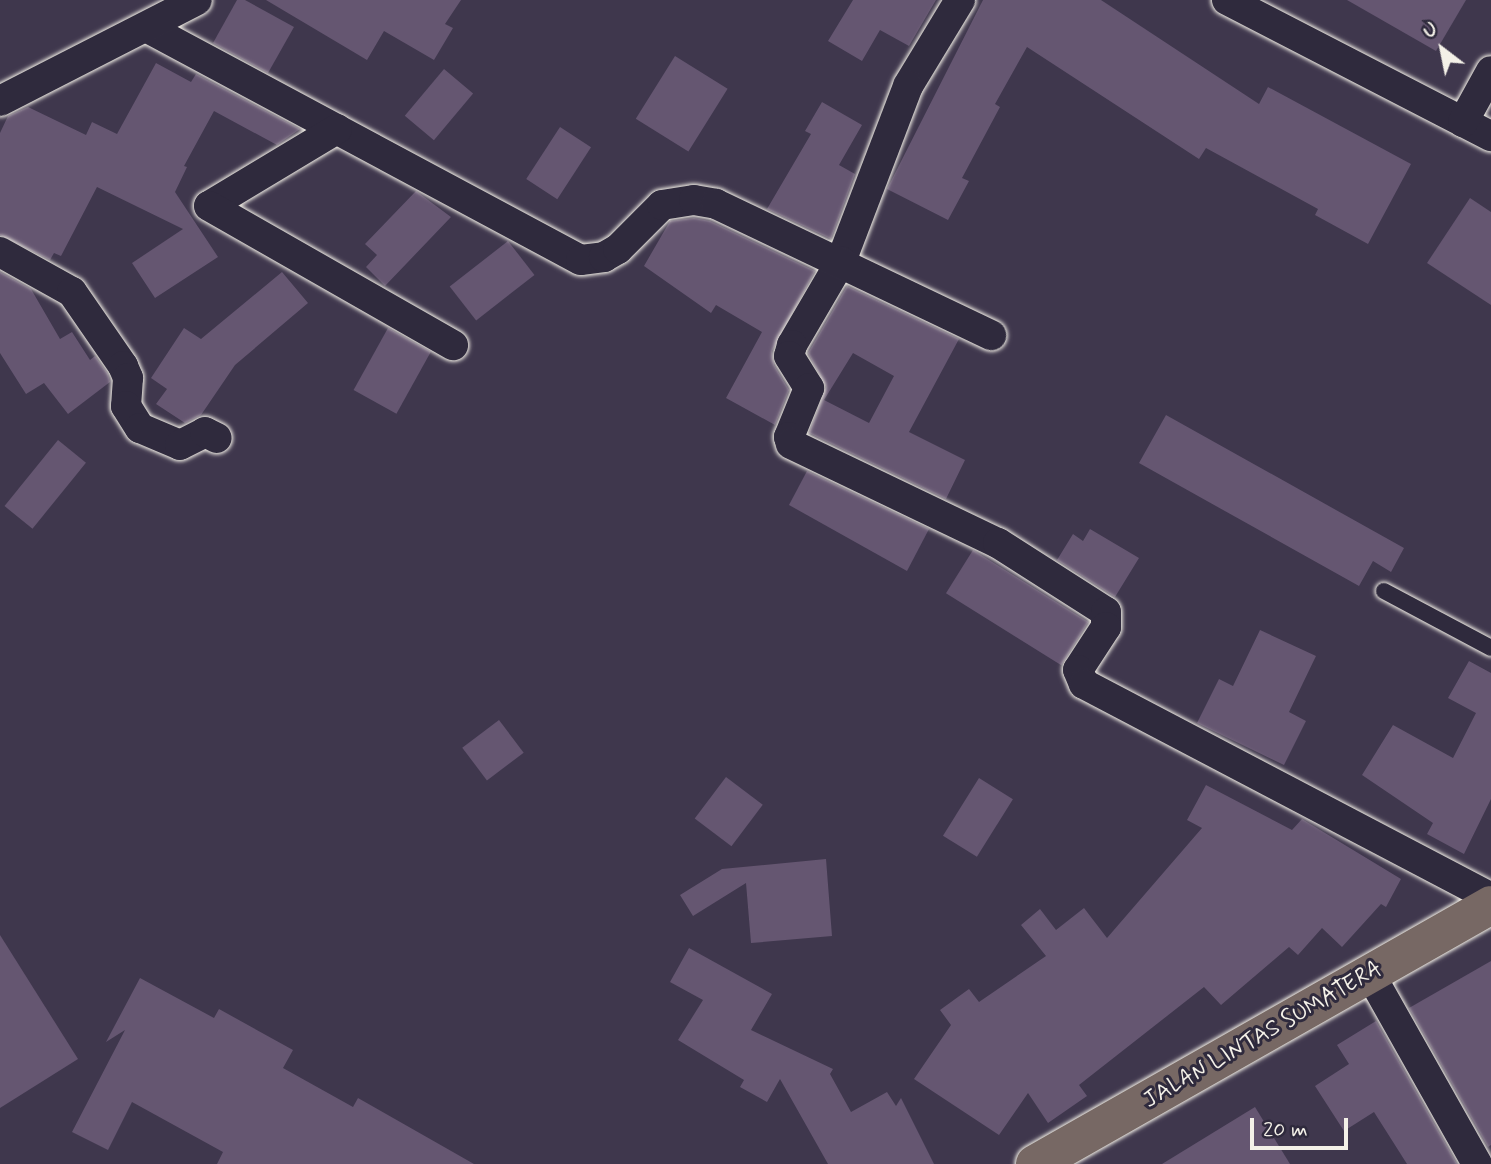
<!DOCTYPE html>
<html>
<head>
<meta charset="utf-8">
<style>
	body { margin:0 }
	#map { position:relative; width:1491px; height:1164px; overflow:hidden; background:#3f374d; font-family:Mynerve,sans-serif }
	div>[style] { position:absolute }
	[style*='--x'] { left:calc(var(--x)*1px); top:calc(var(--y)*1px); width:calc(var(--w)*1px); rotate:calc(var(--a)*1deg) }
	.building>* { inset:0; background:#655671; transform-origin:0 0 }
	.roads { filter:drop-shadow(0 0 2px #f4f1e8) drop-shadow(0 0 2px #f4f1e8) }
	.service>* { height:16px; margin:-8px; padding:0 8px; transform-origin:8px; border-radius:8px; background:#2f2a3d }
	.minor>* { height:30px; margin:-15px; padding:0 15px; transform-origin:15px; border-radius:15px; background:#2f2a3d }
	.trunk>* { height:38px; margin:-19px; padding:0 19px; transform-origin:19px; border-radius:19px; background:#776864 }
	span { translate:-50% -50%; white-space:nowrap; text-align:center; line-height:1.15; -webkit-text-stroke:6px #2f2a3d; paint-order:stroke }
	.street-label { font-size:23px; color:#f4f1e8 }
	.north { position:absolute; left:1407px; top:14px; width:70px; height:70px; -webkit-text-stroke:5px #2f2a3d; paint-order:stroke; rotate:328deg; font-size:19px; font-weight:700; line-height:28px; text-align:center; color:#f4f1e8 }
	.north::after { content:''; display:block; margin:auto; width:24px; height:32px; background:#f4f1e8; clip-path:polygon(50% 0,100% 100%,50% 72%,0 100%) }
	.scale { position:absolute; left:1250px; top:1118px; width:98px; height:32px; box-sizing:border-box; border:4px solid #f4f1e8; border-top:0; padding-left:9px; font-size:21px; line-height:24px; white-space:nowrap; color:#f4f1e8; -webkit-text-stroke:5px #2f2a3d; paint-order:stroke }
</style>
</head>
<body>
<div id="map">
	<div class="building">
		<div style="clip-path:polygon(237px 0,245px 0,294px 27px,268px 73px,213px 43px)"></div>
		<div style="clip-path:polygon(266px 0,461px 0,445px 24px,453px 28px,434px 60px,384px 31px,367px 60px)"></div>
		<div style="clip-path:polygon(853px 0,936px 0,909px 46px,880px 30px,862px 61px,828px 41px)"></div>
		<div style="clip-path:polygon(983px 0,1101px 0,1259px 104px,1268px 87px,1411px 164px,1368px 244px,1315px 215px,1318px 209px,1206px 148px,1199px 159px,1027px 47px,995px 104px,1000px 107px,962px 178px,969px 181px,948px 220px,887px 189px)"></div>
		<div style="clip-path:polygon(1347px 0,1466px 0,1436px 51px)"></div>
		<div style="left:675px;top:56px;width:62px;height:74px;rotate:32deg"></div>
		<div style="clip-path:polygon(156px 63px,191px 82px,196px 74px,300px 129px,277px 145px,214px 111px,184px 166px,187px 167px,175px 192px,218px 257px,155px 298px,132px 263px,183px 229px,97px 187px,61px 256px,54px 253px,50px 260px,0 235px,0 133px,8px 116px,28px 107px,86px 135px,92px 122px,117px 134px)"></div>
		<div style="left:444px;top:69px;width:38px;height:61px;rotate:40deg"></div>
		<div style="clip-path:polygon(822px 102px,862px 125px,839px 165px,855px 174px,831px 239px,767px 209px,811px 134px,805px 131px)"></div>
		<div style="left:560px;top:127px;width:37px;height:62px;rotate:33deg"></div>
		<div style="clip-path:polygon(416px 191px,451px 217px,385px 286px,366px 267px,377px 255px,365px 244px)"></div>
		<div style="clip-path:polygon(1470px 198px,1491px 212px,1491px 305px,1427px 263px)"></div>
		<div style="clip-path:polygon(694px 218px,710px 221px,815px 271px,772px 351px,774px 365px,789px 390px,775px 425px,726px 398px,762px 332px,716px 305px,711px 313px,644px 266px,670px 221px)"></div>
		<div style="left:508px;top:241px;width:43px;height:74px;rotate:52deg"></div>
		<div style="clip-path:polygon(0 272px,31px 289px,60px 339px,72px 332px,90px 360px,95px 356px,108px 374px,110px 382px,68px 414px,44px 383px,26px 394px,0 353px)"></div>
		<div style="clip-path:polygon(282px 272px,308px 303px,235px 365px,201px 415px,185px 423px,156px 404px,167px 389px,151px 378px,184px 328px,201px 339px)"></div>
		<div style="clip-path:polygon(evenodd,847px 286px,959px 339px,909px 432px,965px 460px,946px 499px,809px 433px,826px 387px,808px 353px,847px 286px,853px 353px,894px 376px,869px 423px,824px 400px,853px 353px)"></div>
		<div style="left:388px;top:328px;width:49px;height:71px;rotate:29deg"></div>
		<div style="clip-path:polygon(1166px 415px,1404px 548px,1391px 572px,1373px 561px,1359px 586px,1139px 463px)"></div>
		<div style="left:58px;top:440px;width:36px;height:85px;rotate:39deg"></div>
		<div style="clip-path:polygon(807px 471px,929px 529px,907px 571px,789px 505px)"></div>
		<div style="clip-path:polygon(1090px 529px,1139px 558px,1115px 597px,1057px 560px,1073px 534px,1083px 541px)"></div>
		<div style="left:973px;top:550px;width:136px;height:51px;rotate:32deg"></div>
		<div style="clip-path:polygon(1260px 630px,1316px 656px,1289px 712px,1306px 721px,1284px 765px,1197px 723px,1219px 679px,1233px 686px)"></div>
		<div style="clip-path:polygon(1469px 661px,1491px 673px,1491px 799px,1464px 854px,1427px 834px,1433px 823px,1362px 775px,1393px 725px,1453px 758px,1476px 713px,1448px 698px)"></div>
		<div style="left:499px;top:720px;width:41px;height:46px;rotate:53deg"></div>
		<div style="left:726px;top:777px;width:46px;height:52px;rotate:37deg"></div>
		<div style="left:979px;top:778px;width:40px;height:68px;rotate:32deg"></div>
		<div style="clip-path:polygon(1206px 785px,1292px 830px,1302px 819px,1401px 879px,1386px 907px,1381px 904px,1342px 947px,1322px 928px,1298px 955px,1289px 947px,1221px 1005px,1204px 987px,1079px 1085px,1087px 1096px,1048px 1123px,1028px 1093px,999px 1135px,914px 1079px,951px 1025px,940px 1010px,969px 989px,979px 1002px,1046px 956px,1021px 925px,1040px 909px,1056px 930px,1084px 908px,1107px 938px,1202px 828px,1187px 820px)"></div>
		<div style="clip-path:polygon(826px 859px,832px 936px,751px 943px,746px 883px,693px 916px,680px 895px,722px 869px)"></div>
		<div style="clip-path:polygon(0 935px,78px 1059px,0 1108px)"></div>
		<div style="clip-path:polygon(689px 948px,772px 994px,751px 1030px,833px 1069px,830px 1074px,851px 1112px,887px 1092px,896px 1106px,901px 1098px,934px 1164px,828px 1164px,780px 1079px,767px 1102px,740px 1087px,744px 1080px,678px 1040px,703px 1000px,670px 982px)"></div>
		<div style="clip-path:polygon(1491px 961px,1491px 1145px,1488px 1147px,1409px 1008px)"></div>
		<div style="clip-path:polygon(140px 978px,214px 1018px,219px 1009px,293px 1050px,283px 1068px,353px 1107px,358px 1098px,474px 1164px,217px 1164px,223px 1152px,132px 1102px,108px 1150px,72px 1132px,125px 1030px,106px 1042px)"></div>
		<div style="clip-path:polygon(1376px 1021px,1457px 1164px,1407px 1164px,1374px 1112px,1344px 1131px,1315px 1086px,1349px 1064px,1337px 1045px)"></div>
		<div style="clip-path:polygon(1255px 1107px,1290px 1164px,1162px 1164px)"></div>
	</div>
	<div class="roads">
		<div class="service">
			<div style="--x:1384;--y:591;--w:121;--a:28"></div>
		</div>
		<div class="minor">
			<div style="--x:960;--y:0;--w:100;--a:121.2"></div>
			<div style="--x:908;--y:86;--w:187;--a:110.9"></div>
			<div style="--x:841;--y:261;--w:97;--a:120.3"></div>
			<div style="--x:792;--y:345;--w:11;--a:105"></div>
			<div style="--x:789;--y:356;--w:38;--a:58"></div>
			<div style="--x:809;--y:388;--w:53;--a:112.2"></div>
			<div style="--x:789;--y:437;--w:7;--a:74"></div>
			<div style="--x:791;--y:444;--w:229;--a:25.6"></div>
			<div style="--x:998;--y:543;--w:128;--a:32.6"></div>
			<div style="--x:1106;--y:612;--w:15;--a:90"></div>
			<div style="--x:1106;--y:627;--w:51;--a:123.1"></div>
			<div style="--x:1078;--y:670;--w:15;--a:67"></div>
			<div style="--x:1084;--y:684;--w:460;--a:27.7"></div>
			<div style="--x:1227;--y:0;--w:297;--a:27.3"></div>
			<div style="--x:146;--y:27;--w:493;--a:28.2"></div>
			<div style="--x:581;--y:260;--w:23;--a:-7"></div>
			<div style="--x:604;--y:257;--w:16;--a:-30"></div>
			<div style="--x:618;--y:249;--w:62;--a:-45"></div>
			<div style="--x:662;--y:205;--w:32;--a:-9"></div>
			<div style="--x:694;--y:200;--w:22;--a:10"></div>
			<div style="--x:716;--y:204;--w:305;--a:25.5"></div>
			<div style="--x:0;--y:101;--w:221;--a:-27.1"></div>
			<div style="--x:1463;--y:122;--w:58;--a:-61.2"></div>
			<div style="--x:337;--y:129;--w:149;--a:149"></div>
			<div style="--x:209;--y:206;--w:281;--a:29.7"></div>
			<div style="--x:0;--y:252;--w:82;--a:29.1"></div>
			<div style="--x:72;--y:292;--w:90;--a:55.4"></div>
			<div style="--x:123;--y:366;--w:13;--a:67"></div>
			<div style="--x:128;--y:378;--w:28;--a:94"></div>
			<div style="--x:126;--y:406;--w:26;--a:58"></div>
			<div style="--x:140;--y:428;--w:43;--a:23"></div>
			<div style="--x:180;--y:445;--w:28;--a:-27"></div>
			<div style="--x:205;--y:432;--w:13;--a:27"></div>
			<div style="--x:1370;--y:974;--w:218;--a:60.6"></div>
		</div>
		<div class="trunk">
			<div style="--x:1035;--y:1164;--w:524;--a:-29.6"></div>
		</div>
	</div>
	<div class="street-label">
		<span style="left:1263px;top:1035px;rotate:-30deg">JALAN LINTAS SUMATERA</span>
	</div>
	<div class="north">U</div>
	<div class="scale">20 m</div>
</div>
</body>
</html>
